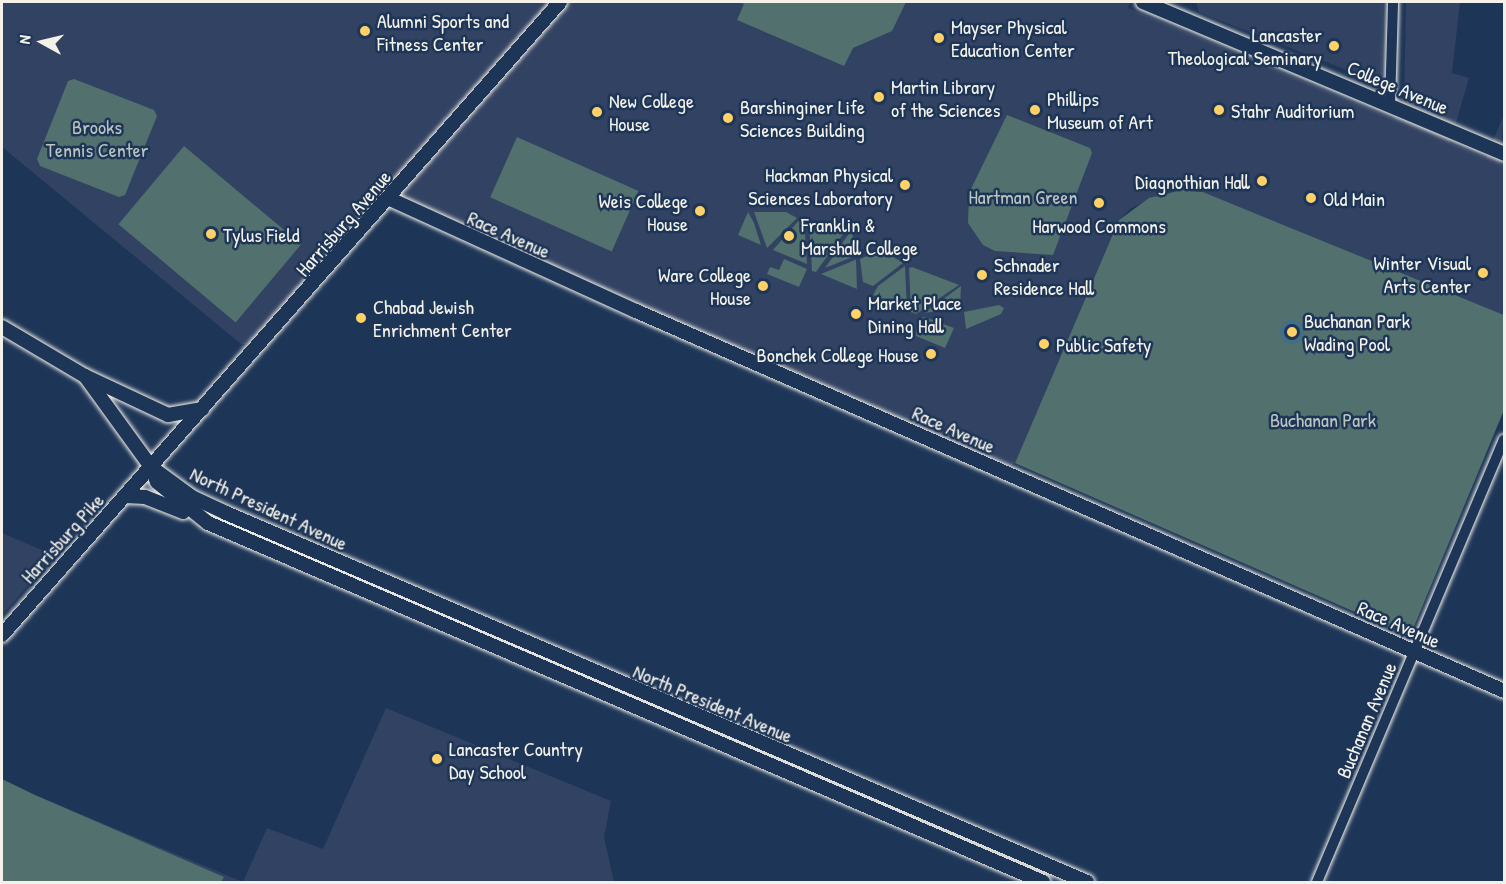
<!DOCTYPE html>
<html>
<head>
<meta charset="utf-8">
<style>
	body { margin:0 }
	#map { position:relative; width:1506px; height:884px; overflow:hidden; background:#1d3557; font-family:"Patrick Hand",sans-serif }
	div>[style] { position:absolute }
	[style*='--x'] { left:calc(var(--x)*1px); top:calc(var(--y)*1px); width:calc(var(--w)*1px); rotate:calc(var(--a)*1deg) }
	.built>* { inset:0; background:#324262 }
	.green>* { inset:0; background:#52706e; transform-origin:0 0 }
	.water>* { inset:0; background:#426e87 }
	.round { border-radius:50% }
	.roads { filter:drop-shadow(0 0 2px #f4f1e8) drop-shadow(0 0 2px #f4f1e8) }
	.minor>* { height:10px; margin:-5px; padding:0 5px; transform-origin:5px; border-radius:5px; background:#1d3557 }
	.major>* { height:14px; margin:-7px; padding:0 7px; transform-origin:7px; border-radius:7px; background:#1d3557 }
	.dots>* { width:16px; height:16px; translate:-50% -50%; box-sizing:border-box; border:3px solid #1d3557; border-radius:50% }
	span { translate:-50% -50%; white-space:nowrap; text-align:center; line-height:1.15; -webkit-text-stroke:5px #1d3557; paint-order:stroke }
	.poi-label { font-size:20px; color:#f4f1e8 }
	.left { translate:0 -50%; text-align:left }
	.right { translate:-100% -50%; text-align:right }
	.street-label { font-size:20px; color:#f4f1e8 }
	.park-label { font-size:20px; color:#bbc4bd }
	.frame { position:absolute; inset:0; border:3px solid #f4f1e8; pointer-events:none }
	.north { position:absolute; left:12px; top:12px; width:60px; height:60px; -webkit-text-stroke:4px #1d3557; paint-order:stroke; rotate:278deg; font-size:16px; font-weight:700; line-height:24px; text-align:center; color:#f4f1e8 }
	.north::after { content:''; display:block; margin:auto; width:21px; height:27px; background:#f4f1e8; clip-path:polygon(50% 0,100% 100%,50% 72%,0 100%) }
</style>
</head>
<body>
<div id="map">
	<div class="built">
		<div style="clip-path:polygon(2px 2px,1130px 2px,1128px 8px,1394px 119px,1404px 96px,1406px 2px,1460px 2px,1452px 73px,1469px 78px,1450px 143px,1486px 158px,1504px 114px,1500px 164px,1504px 166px,1504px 315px,1203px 192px,1162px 193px,1130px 209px,1119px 220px,1015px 463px,1002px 471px,391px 199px,262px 344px,241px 344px,2px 147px)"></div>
		<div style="clip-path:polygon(1196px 2px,1383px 2px,1382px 84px,1199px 12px)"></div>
		<div style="clip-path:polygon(2px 533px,54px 555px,2px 615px)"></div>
		<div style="clip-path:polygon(386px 708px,611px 801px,604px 837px,614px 882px,2px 882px,35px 795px,243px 882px,267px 828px,323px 849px)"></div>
	</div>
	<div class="green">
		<div style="clip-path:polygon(739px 2px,906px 2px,892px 31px,853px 48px,844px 66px,737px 20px,744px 4px)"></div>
		<div style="clip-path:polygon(74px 79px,154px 110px,157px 116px,125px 195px,119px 197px,40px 166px,37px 159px,68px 81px)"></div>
		<div style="clip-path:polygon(1007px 115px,1090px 148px,1092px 153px,1053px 255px,995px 251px,983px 245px,968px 223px,969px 193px)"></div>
		<div style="left:517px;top:137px;width:133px;height:66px;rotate:24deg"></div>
		<div style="left:184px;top:146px;width:153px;height:102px;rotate:40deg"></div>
		<div style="clip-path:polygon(1182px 190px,1203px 192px,1504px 315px,1504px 410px,1410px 636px,1015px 463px,1119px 220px,1149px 198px)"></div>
		<div style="clip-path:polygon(748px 212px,754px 223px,761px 245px,738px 235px)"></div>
		<div style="clip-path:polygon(786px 212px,797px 218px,767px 248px,754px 212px)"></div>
		<div style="clip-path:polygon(801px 218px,804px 219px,807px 264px,773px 250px)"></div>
		<div style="clip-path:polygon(809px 221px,846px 230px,816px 272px,812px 271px)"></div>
		<div style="clip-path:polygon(852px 231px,855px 256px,825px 268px,850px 232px)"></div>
		<div style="clip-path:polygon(882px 250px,903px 263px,873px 286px,863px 282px,860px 259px)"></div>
		<div style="clip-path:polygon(784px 259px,807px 269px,799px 287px,767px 274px,770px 267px,779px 270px)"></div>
		<div style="clip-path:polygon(856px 260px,857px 289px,821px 274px,855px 260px)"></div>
		<div style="clip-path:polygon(905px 266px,907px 309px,873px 295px,878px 286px)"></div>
		<div style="clip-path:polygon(909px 268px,912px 267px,959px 285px,916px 314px,911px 312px)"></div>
		<div style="clip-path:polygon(961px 286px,960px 308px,924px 313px)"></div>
		<div style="clip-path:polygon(999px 305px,1004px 308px,1001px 314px,966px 329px,964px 312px)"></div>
		<div style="clip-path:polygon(925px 317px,954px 328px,945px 348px,916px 336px,918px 319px)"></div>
		<div style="clip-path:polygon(2px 779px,35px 795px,224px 877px,221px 882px,2px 882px)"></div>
	</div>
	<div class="water">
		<div class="round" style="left:1280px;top:320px;width:24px;height:24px"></div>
	</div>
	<div class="roads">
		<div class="minor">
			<div style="--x:1390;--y:105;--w:103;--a:-88.3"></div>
			<div style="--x:1317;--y:882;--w:480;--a:-67.1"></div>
		</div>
		<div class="major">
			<div style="--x:1143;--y:2;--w:392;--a:22.8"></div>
			<div style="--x:390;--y:199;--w:270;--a:24.5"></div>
			<div style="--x:636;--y:311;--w:948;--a:23.64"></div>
			<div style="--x:2;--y:327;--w:96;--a:30.6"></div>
			<div style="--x:85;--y:376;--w:112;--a:54"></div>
			<div style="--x:151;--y:467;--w:16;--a:68"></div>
			<div style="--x:157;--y:482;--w:65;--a:38.8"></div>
			<div style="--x:208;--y:523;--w:909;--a:23.26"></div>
			<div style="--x:85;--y:376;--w:92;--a:25.2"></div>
			<div style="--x:168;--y:415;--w:35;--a:-10"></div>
			<div style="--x:155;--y:470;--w:46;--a:36.1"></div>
			<div style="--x:192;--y:497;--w:38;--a:25"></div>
			<div style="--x:226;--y:513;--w:937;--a:23.2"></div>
			<div style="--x:125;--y:496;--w:20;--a:3"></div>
			<div style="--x:145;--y:497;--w:41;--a:21.5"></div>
			<div style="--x:2;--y:635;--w:844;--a:-48.6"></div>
		</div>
	</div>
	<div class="dots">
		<div style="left:365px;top:31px;background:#ffd166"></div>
		<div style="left:939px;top:38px;background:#ffd166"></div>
		<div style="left:1334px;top:46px;background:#ffd166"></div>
		<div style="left:879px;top:97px;background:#ffd166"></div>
		<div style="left:1035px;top:110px;background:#ffd166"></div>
		<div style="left:1219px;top:110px;background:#ffd166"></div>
		<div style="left:597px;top:112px;background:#ffd166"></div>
		<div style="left:728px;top:118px;background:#ffd166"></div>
		<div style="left:1262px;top:181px;background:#ffd166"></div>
		<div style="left:905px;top:185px;background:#ffd166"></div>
		<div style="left:1311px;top:198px;background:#ffd166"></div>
		<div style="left:1099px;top:203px;background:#ffd166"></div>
		<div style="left:700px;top:211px;background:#ffd166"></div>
		<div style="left:211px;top:234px;background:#ffd166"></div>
		<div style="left:789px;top:236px;background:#ffd166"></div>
		<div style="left:1483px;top:273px;background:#ffd166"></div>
		<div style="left:982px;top:275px;background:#ffd166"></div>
		<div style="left:763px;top:286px;background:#ffd166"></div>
		<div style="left:856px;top:314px;background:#ffd166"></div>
		<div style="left:361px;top:318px;background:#ffd166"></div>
		<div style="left:1292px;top:332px;background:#ffd166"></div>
		<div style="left:1044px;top:344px;background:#ffd166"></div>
		<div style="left:931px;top:354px;background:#ffd166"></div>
		<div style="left:437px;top:759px;background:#ffd166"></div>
	</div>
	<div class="poi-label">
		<span class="left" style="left:377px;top:32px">Alumni Sports and<br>Fitness Center</span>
		<span class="left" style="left:951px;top:38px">Mayser Physical<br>Education Center</span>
		<span class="right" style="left:1322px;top:46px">Lancaster<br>Theological Seminary</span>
		<span class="left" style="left:891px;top:98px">Martin Library<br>of the Sciences</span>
		<span class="left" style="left:1047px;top:110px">Phillips<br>Museum of Art</span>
		<span class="left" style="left:609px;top:112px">New College<br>House</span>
		<span class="left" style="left:740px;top:118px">Barshinginer Life<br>Sciences Building</span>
		<span class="left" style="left:1231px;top:110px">Stahr Auditorium</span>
		<span class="right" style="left:893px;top:186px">Hackman Physical<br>Sciences Laboratory</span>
		<span class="right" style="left:1250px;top:181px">Diagnothian Hall</span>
		<span class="left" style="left:1323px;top:198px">Old Main</span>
		<span class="right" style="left:688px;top:212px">Weis College<br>House</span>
		<span class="left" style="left:801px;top:236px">Franklin &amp;<br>Marshall College</span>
		<span style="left:1099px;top:225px">Harwood Commons</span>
		<span class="left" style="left:223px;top:234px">Tylus Field</span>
		<span class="right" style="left:1471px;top:274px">Winter Visual<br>Arts Center</span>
		<span class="left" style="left:994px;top:276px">Schnader<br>Residence Hall</span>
		<span class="right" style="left:751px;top:286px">Ware College<br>House</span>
		<span class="left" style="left:868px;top:314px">Market Place<br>Dining Hall</span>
		<span class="left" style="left:373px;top:318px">Chabad Jewish<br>Enrichment Center</span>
		<span class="left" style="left:1304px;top:332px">Buchanan Park<br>Wading Pool</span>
		<span class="left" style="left:1056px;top:344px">Public Safety</span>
		<span class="right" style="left:919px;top:354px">Bonchek College House</span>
		<span class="left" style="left:449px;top:760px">Lancaster Country<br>Day School</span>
	</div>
	<div class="street-label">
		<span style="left:1398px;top:87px;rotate:23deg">College Avenue</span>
		<span style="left:343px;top:223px;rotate:-49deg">Harrisburg Avenue</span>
		<span style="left:509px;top:234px;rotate:24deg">Race Avenue</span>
		<span style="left:954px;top:429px;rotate:24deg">Race Avenue</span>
		<span style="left:269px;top:508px;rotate:25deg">North President Avenue</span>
		<span style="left:62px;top:538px;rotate:-48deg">Harrisburg Pike</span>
		<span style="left:1399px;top:624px;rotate:24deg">Race Avenue</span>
		<span style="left:713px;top:703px;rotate:23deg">North President Avenue</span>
		<span style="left:1366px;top:720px;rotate:-67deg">Buchanan Avenue</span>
	</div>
	<div class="park-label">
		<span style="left:97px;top:138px">Brooks<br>Tennis Center</span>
		<span style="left:1023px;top:196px">Hartman Green</span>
		<span style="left:1323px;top:419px">Buchanan Park</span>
	</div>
	<div class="frame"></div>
	<div class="north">N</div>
</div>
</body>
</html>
